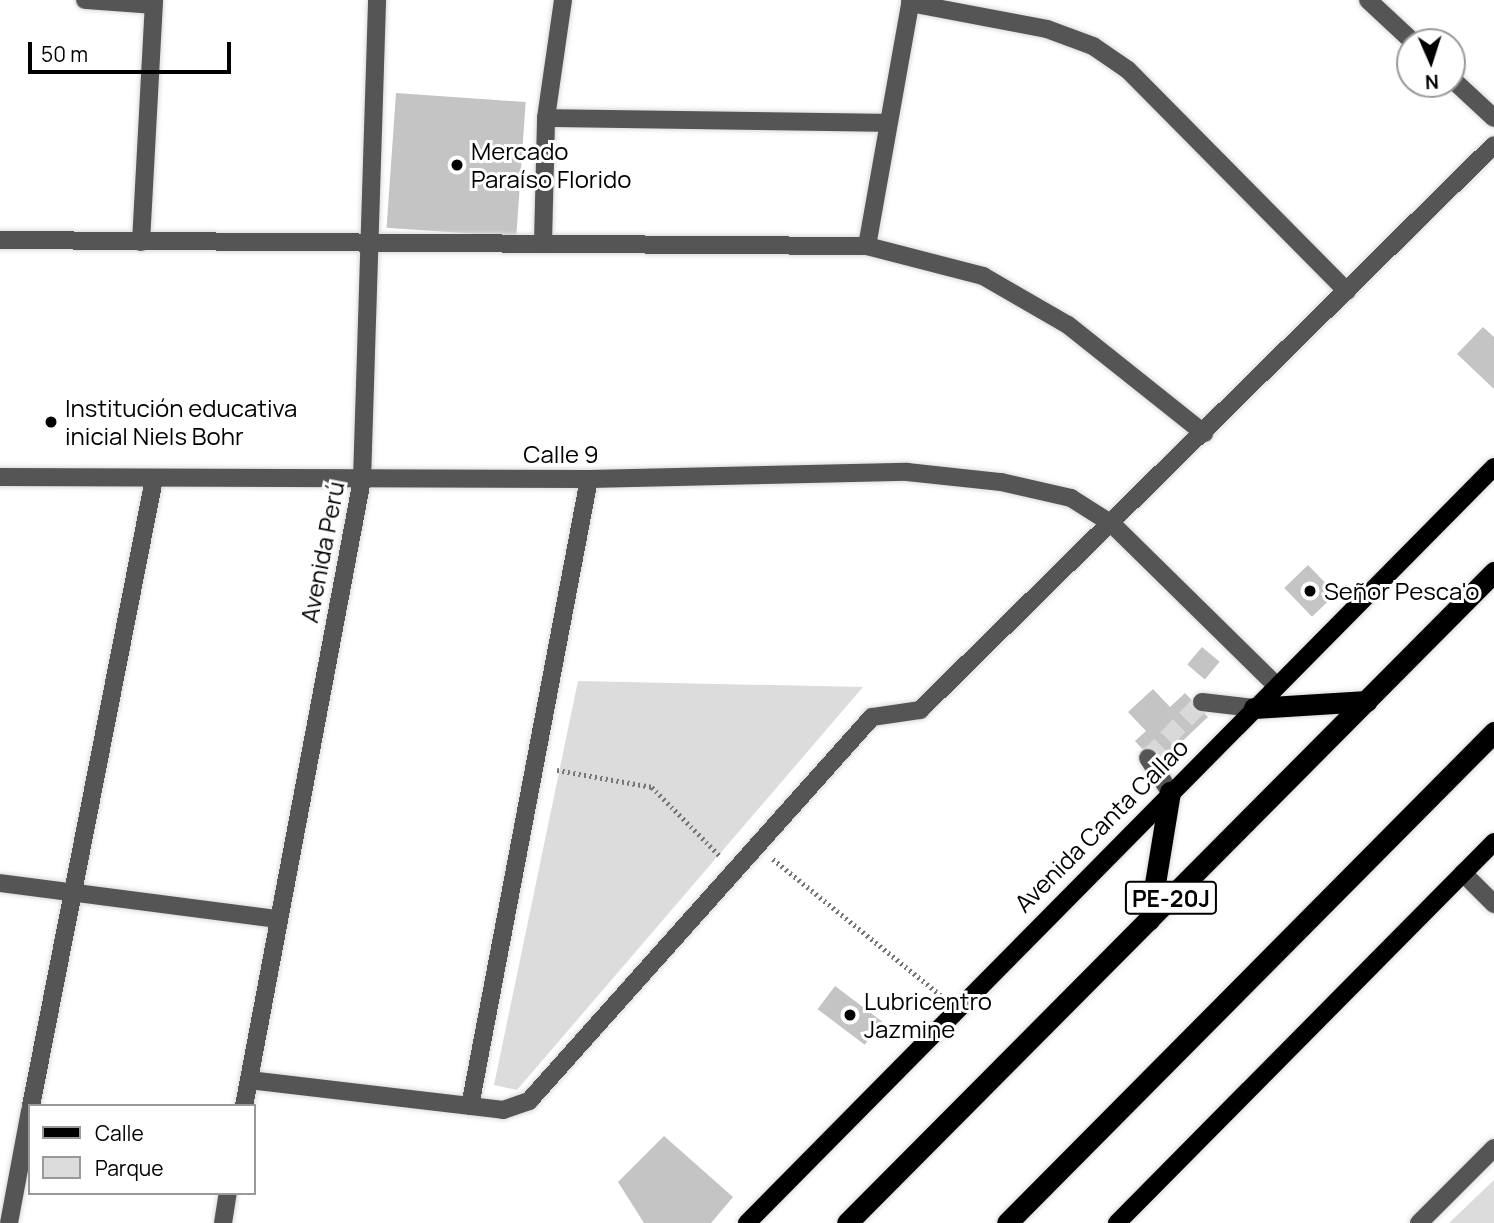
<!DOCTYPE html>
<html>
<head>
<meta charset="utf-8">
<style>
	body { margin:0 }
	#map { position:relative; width:1494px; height:1223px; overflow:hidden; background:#fff; font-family:Manrope,sans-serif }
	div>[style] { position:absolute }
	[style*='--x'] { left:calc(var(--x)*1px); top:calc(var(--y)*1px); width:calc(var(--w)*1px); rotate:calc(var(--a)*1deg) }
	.green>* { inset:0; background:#dcdcdc }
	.building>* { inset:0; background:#c4c4c4; transform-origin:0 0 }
	.minor-tunnel>* { height:18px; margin-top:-9px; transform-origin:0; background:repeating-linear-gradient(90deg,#d9d9d9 0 18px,transparent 0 27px) }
	.path>* { height:4.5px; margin-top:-2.25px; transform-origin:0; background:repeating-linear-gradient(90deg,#777 0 2px,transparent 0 5.5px) }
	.roads { filter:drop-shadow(0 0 2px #dbdbdb) drop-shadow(0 0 2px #dbdbdb) }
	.minor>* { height:18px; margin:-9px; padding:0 9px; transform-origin:9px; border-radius:9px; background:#555 }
	.major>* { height:18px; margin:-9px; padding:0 9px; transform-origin:9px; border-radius:9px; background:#000 }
	.highway>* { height:21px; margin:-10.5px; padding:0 10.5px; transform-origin:10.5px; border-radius:10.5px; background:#000 }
	.dots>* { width:19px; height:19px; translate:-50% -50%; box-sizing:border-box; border:4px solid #fff; border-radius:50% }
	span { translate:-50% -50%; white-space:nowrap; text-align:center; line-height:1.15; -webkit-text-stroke:6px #fff; paint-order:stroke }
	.shield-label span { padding:2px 5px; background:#fff; border:2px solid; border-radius:5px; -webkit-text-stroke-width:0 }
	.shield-label { font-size:23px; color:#000; font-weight:700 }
	.poi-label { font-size:24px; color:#000 }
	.left { translate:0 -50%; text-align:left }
	.street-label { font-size:24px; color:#000 }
	.legend { position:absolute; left:28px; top:1104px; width:228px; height:91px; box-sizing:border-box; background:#fff; border:2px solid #999; margin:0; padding:9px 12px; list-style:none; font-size:21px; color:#000 }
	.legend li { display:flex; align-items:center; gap:14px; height:35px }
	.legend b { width:35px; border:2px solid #999 }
	.north { position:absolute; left:1396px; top:28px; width:70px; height:70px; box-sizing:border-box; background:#fff; border:2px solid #999; border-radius:50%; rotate:177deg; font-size:19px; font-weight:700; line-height:28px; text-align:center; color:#000 }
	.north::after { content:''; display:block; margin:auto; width:24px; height:32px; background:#000; clip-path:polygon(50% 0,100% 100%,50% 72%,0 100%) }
	.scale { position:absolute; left:28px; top:42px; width:203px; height:32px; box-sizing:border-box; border:4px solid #000; border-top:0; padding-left:9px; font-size:21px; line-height:24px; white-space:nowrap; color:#000; -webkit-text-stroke:5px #fff; paint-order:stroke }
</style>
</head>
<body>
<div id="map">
	<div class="green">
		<div style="clip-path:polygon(578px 681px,863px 687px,517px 1090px,494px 1085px)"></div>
		<div style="clip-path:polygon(1494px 1180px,1494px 1223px,1449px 1223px)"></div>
	</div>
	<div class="building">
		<div style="left:396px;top:93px;width:130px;height:135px;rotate:4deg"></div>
		<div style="clip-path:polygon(1483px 327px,1494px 337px,1494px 389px,1457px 354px)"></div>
		<div style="left:1308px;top:565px;width:40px;height:33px;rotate:46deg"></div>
		<div style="left:1202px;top:647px;width:23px;height:23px;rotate:40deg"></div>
		<div style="clip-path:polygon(1153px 689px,1170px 707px,1185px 693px,1208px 717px,1157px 765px,1135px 741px,1146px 731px,1128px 712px)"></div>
		<div style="left:835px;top:986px;width:59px;height:29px;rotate:37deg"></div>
		<div style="clip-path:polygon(664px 1136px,733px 1197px,711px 1223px,644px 1223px,618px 1182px)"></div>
	</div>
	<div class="minor-tunnel">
		<div style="--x:1148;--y:758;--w:78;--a:-46"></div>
	</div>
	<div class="path">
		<div style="--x:557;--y:770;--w:97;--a:10.1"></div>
		<div style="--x:652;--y:787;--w:97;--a:45.4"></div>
		<div style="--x:773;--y:859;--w:219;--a:39.1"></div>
	</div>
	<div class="roads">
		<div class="minor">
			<div style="--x:85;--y:0;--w:68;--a:4.2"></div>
			<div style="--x:1368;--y:0;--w:62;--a:43"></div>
			<div style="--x:910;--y:3;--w:139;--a:10.7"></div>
			<div style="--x:1047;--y:29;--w:49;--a:20.3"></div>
			<div style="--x:1093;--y:46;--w:42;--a:34.4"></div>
			<div style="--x:1128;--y:70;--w:311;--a:45.3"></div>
			<div style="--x:1452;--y:79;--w:57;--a:42.9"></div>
			<div style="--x:546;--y:118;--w:341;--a:0.8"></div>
			<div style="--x:0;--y:240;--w:867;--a:0.4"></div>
			<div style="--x:867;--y:246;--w:120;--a:14.5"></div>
			<div style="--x:983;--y:276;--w:98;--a:30"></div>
			<div style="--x:1068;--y:325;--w:174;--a:38.5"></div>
			<div style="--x:141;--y:242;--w:242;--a:-86.9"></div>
			<div style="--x:543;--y:243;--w:125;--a:-88.6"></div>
			<div style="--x:546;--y:118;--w:119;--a:-81.8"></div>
			<div style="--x:867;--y:246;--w:250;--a:-79.9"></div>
			<div style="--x:0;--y:477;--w:589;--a:0.19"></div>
			<div style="--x:589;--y:479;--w:318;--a:-1.3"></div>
			<div style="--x:907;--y:472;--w:95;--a:6.1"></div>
			<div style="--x:1001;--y:482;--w:72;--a:12.9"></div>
			<div style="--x:1071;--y:498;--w:49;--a:32.4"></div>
			<div style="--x:1112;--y:524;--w:230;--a:44.5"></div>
			<div style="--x:1202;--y:702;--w:52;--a:6.6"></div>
			<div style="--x:1148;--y:758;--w:40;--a:57.1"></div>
			<div style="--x:1463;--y:873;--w:44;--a:45"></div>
			<div style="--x:0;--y:883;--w:279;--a:7.4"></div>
			<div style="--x:249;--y:1080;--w:256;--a:6.7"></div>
			<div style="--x:503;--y:1110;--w:28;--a:-19"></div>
			<div style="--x:529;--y:1101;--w:515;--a:-48.23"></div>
			<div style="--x:872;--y:717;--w:49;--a:-8.3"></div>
			<div style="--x:920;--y:710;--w:805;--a:-44.55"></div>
			<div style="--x:31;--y:1106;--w:639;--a:-78.9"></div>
			<div style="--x:244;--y:1106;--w:637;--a:-79.33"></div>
			<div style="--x:362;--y:480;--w:480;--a:-88.2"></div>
			<div style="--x:470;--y:1106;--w:638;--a:-79.25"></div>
			<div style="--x:9;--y:1223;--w:114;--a:-79.4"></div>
			<div style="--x:223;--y:1223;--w:30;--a:-81"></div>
			<div style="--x:1419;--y:1223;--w:106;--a:-45"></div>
		</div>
		<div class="major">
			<div style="--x:747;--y:1223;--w:1063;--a:-45.34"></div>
			<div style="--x:1117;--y:1223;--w:536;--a:-45.3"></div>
		</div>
		<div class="highway">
			<div style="--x:1254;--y:708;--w:113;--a:-3.5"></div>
			<div style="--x:1149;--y:920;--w:130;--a:-80.7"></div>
			<div style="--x:847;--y:1223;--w:918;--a:-45.18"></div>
			<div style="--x:1007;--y:1223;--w:692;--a:-45.23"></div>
		</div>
	</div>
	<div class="dots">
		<div style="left:457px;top:165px;background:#000"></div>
		<div style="left:51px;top:422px;background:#000"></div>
		<div style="left:1310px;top:591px;background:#000"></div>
		<div style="left:850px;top:1015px;background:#000"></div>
	</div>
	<div class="shield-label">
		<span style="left:1171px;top:898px">PE-20J</span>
	</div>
	<div class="poi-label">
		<span class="left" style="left:471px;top:165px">Mercado<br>Paraíso Florido</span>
		<span class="left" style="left:65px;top:422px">Institución educativa<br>inicial Niels Bohr</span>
		<span class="left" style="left:1324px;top:591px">Señor Pesca'o</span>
		<span class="left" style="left:864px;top:1015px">Lubricentro<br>Jazmine</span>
	</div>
	<div class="street-label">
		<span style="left:561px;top:454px">Calle 9</span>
		<span style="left:322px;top:552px;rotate:-79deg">Avenida Perú</span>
		<span style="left:1101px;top:825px;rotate:-45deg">Avenida Canta Callao</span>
	</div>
	<ul class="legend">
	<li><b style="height:9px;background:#000"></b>Calle</li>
	<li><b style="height:19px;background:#dcdcdc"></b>Parque</li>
	</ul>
	<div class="north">N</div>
	<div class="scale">50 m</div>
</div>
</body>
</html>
